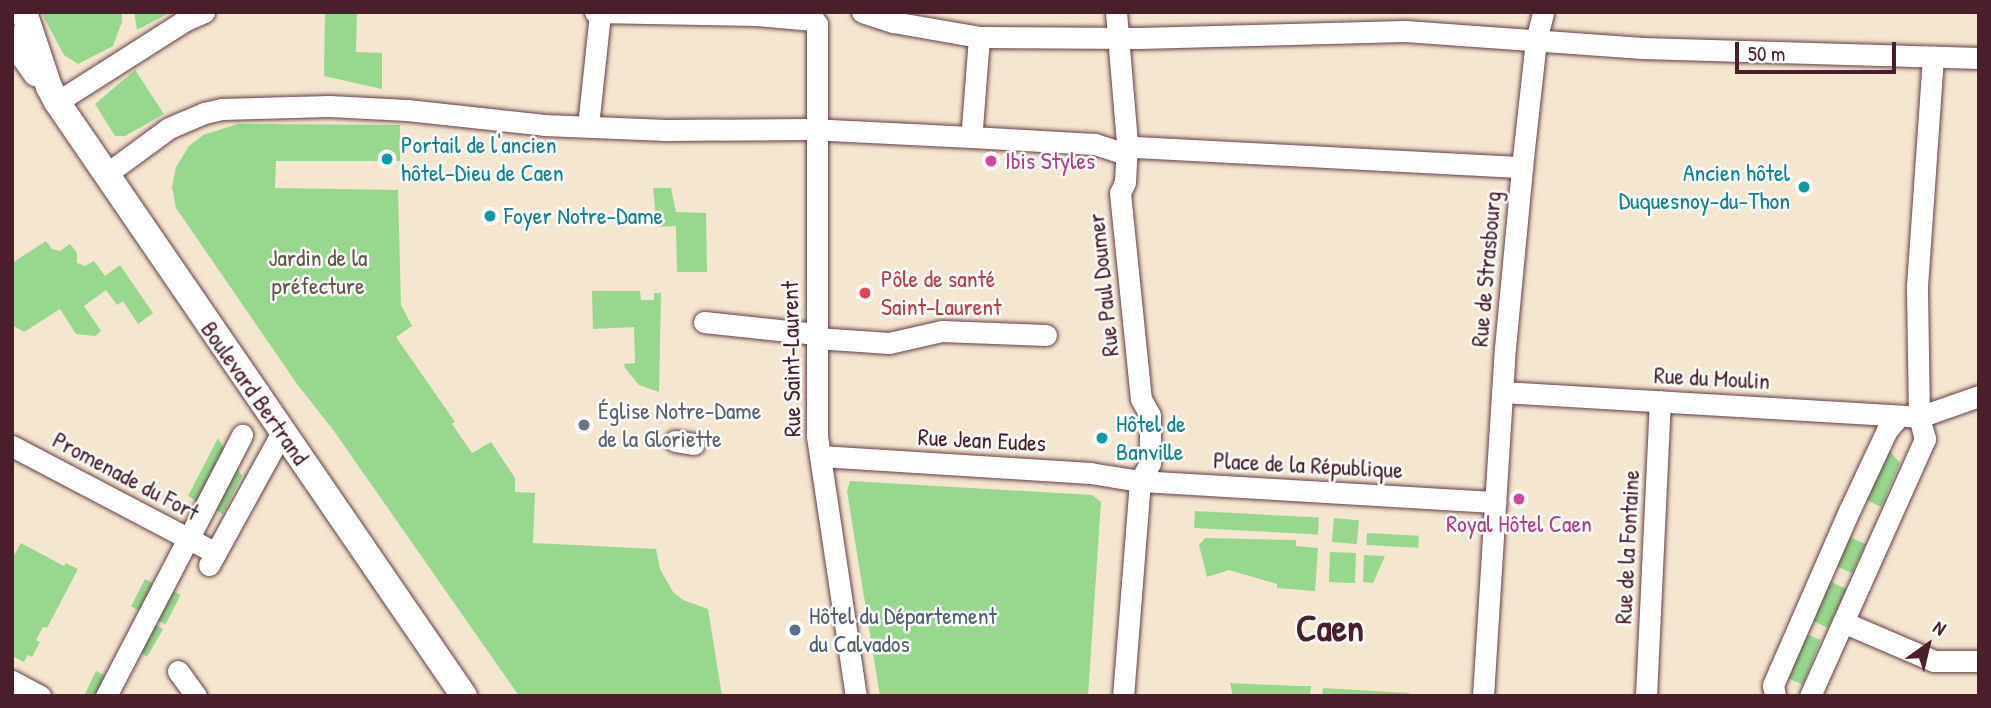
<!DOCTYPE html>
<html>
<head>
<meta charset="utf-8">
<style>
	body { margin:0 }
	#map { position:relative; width:1991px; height:708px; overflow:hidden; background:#f5e6d0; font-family:"Patrick Hand",sans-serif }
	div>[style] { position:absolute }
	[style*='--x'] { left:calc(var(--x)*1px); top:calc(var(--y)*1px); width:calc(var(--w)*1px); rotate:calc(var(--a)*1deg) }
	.green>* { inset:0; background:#97d88e; transform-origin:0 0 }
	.roads { filter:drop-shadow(0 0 2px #643d44) drop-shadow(0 0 2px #643d44) }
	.minor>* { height:21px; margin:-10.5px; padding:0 10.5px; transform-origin:10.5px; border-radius:10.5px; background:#fff }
	.major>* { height:26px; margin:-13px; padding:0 13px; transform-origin:13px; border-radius:13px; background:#fff }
	.dots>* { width:19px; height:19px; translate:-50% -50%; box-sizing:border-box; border:4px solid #fff; border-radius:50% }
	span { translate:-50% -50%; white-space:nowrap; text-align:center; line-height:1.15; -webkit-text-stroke:5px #fff; paint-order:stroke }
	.culture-label { font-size:24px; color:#0d838f }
	.left { translate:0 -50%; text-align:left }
	.right { translate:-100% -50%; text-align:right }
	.hotel-label { font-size:24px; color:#b23c85 }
	.park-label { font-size:24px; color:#615649 }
	.street-label { font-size:24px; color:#4a1f2b }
	.health-label { font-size:24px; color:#be3a42 }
	.worship-label { font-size:24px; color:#5b616d }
	.service-label { font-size:24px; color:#4e5e75 }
	.town-label { font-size:38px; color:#4a1f2b; font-weight:700 }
	.frame { position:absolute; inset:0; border:14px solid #4a1f2b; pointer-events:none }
	.north { position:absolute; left:1893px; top:610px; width:70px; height:70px; -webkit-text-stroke:5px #fff; paint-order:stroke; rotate:34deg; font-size:19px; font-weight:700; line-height:28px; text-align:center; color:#4a1f2b }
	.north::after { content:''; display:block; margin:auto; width:24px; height:32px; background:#4a1f2b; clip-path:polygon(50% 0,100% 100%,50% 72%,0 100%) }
	.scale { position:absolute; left:1735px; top:42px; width:161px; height:32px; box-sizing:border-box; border:4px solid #4a1f2b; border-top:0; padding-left:9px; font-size:21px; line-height:24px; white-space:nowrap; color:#4a1f2b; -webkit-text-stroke:5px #fff; paint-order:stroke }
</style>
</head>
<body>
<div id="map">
	<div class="green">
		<div style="clip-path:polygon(41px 12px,122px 12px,122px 22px,113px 46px,78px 64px,64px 55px)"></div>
		<div style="clip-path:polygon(134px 12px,171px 12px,137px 30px)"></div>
		<div style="clip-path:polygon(325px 12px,357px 12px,356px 52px,382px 53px,382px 89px,324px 76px)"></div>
		<div style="clip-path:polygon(135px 70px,164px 114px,125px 136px,115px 136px,95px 104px)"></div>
		<div style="clip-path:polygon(238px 124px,400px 125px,400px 161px,276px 161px,275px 188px,398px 190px,401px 305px,412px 326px,396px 337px,455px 422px,452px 424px,472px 453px,491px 442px,515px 478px,515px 492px,535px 493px,533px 543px,656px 549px,660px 569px,673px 592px,683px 600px,708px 609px,722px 696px,519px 696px,334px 431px,297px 384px,176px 208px,172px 187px,176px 167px,189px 146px,203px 135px)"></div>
		<div style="clip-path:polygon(653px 188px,671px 188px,676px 212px,706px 213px,707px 272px,677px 272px,676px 226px,657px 227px)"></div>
		<div style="clip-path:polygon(46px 241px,52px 249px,60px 251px,70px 244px,77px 253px,77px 263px,85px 266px,94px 261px,105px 276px,120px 265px,153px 313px,138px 324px,123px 301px,117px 305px,106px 290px,84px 306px,101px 331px,95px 336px,76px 334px,60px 309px,24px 332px,12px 325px,12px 263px)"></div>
		<div style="clip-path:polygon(592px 291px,640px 291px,641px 300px,654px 300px,654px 293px,661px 293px,659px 392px,639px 385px,625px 368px,624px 364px,635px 363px,634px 327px,593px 329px)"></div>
		<div style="clip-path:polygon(218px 438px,226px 452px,200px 503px,188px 496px)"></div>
		<div style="clip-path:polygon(1887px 448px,1900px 463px,1881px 507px,1865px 499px)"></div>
		<div style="clip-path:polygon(234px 463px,242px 476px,223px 514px,212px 508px)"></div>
		<div style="clip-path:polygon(850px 481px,1092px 495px,1101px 502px,1088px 696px,880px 696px,847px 491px)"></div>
		<div style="left:1195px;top:511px;width:124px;height:17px;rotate:3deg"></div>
		<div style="left:1334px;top:518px;width:25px;height:24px;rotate:5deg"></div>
		<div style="left:1367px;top:533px;width:52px;height:12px;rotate:3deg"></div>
		<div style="left:1850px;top:537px;width:17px;height:32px;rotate:25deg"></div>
		<div style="clip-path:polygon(1205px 538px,1296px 540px,1296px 546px,1318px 548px,1315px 591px,1277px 588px,1277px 584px,1229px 570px,1207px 577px,1199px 545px)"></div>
		<div style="clip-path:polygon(21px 543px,64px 566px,66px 563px,78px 569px,47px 628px,43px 627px,36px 640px,40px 642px,32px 657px,28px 655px,24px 662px,12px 656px,12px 559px)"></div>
		<div style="left:1330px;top:552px;width:26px;height:30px;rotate:2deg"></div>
		<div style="clip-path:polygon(1364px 555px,1385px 556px,1373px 583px,1363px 582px)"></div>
		<div style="left:145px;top:579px;width:13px;height:31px;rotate:27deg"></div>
		<div style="left:1829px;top:581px;width:19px;height:43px;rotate:25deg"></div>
		<div style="left:169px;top:589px;width:13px;height:33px;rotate:27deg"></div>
		<div style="left:151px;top:622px;width:14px;height:32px;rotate:30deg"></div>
		<div style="left:1806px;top:634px;width:16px;height:48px;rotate:22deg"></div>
		<div style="clip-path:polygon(96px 671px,108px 677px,98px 696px,84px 696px)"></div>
		<div style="clip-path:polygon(1230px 683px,1297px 686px,1311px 686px,1310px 696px,1233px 696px)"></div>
		<div style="clip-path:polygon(1323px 688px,1409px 693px,1409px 696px,1322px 696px)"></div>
	</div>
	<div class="roads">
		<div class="minor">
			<div style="--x:595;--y:12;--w:161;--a:1.1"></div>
			<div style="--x:756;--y:15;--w:58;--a:4.9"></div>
			<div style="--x:814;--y:20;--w:5;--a:53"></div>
			<div style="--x:817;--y:24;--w:412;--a:90"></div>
			<div style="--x:817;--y:436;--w:263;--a:81.5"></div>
			<div style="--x:862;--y:12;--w:33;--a:18"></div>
			<div style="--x:893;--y:22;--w:87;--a:9.9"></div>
			<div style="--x:979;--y:37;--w:160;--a:0.4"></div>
			<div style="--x:1139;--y:38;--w:266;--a:-1.5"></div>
			<div style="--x:1405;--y:31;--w:238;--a:4.1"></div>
			<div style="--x:1642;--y:48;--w:337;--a:1.7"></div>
			<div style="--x:1116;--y:12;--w:132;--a:85.2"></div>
			<div style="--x:1127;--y:144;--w:38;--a:93"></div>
			<div style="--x:1125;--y:182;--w:12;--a:114"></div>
			<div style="--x:1120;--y:193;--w:207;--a:84.2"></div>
			<div style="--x:1141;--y:399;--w:18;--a:61"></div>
			<div style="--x:1150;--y:415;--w:48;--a:90"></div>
			<div style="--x:1150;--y:463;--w:21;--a:119"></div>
			<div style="--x:1140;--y:481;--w:216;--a:94.5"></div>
			<div style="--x:57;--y:102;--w:151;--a:-32.5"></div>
			<div style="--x:184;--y:21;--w:22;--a:-24"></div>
			<div style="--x:588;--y:126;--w:114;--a:-83.9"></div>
			<div style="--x:972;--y:128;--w:91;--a:-85.6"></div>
			<div style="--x:1136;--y:147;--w:387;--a:3"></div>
			<div style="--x:105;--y:175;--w:79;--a:-36.3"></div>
			<div style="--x:169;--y:128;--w:38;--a:-23"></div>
			<div style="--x:204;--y:113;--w:17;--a:-13"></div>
			<div style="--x:221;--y:109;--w:108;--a:-1.6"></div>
			<div style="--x:329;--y:106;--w:78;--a:2.9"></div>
			<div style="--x:407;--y:110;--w:138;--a:6.2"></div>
			<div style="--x:544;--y:125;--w:122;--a:2.3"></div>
			<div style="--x:666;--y:130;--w:143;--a:-0.4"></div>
			<div style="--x:809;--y:129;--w:162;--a:2.8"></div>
			<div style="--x:971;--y:137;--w:124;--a:3.2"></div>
			<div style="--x:1095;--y:144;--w:33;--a:18"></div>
			<div style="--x:704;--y:322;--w:113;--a:6.1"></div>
			<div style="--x:816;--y:338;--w:73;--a:3.9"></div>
			<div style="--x:889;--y:343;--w:54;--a:-12.8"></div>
			<div style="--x:942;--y:331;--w:104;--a:2.2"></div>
			<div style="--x:1502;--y:392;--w:418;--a:3.4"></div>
			<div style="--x:1919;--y:417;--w:64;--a:-19.3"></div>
			<div style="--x:675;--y:441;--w:19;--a:9"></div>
			<div style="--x:12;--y:446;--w:230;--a:27.7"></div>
			<div style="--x:820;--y:456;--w:271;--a:3.6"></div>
			<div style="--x:1090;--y:473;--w:51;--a:9.1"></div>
			<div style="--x:1140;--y:481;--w:356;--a:3.4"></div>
			<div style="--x:194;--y:528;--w:105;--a:-62.7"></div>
			<div style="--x:209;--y:565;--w:152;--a:-61.2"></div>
			<div style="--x:1843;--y:622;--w:99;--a:23.2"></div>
			<div style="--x:1934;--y:661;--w:45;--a:0"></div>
			<div style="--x:178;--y:671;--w:31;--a:54"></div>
			<div style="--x:12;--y:681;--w:32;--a:28"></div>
			<div style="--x:106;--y:696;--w:171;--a:-62.5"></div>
			<div style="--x:1483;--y:696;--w:349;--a:-86.4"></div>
			<div style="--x:1505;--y:348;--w:182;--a:-84.6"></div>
			<div style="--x:1522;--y:167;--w:127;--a:-83.7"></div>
			<div style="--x:1536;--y:41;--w:30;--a:-76"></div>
			<div style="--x:1646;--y:696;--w:295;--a:-87.3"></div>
			<div style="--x:1775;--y:696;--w:11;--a:-100"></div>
			<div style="--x:1773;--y:685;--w:192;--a:-66.4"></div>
			<div style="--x:1850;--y:509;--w:87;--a:-64.9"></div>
			<div style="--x:1887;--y:430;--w:18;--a:-49"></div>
			<div style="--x:1810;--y:696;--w:282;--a:-65.9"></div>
			<div style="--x:1925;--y:439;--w:23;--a:-105"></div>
			<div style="--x:1919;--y:417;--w:131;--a:-90.9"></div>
			<div style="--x:1917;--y:286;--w:230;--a:-86"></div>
		</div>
		<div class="major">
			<div style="--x:24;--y:12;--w:79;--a:71.6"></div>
			<div style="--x:49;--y:87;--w:17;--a:62"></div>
			<div style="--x:57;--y:102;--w:720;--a:55.58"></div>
			<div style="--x:12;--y:39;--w:42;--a:54.8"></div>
		</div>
	</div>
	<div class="dots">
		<div style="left:387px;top:159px;background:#0f9aa8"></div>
		<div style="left:991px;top:161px;background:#d1479c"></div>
		<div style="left:1804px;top:187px;background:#0f9aa8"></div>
		<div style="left:490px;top:216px;background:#0f9aa8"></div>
		<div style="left:865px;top:293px;background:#e0444e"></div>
		<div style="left:584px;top:425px;background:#6b7280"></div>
		<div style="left:1102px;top:438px;background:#0f9aa8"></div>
		<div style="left:1519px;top:499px;background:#d1479c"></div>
		<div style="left:795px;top:630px;background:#5c6f8a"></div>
	</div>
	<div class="culture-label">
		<span class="left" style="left:401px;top:159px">Portail de l'ancien<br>hôtel-Dieu de Caen</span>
		<span class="right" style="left:1790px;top:187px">Ancien hôtel<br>Duquesnoy-du-Thon</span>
		<span class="left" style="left:504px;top:216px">Foyer Notre-Dame</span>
		<span class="left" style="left:1116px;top:438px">Hôtel de<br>Banville</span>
	</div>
	<div class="hotel-label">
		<span class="left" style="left:1005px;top:161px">Ibis Styles</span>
		<span style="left:1519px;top:524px">Royal Hôtel Caen</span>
	</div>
	<div class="park-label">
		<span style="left:318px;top:272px">Jardin de la<br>préfecture</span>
	</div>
	<div class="street-label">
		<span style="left:1486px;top:269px;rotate:-85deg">Rue de Strasbourg</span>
		<span style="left:1103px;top:285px;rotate:-96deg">Rue Paul Doumer</span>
		<span style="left:791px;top:359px;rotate:-91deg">Rue Saint-Laurent</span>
		<span style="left:1712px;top:378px;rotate:3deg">Rue du Moulin</span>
		<span style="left:255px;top:393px;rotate:55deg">Boulevard Bertrand</span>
		<span style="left:982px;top:440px;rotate:3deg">Rue Jean Eudes</span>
		<span style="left:1308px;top:465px;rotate:3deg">Place de la République</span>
		<span style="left:126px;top:476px;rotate:28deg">Promenade du Fort</span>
		<span style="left:1627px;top:547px;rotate:-87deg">Rue de la Fontaine</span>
	</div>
	<div class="health-label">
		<span class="left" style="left:881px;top:293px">Pôle de santé<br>Saint-Laurent</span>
	</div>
	<div class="worship-label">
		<span class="left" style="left:598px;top:425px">Église Notre-Dame<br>de la Gloriette</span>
	</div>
	<div class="service-label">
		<span class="left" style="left:809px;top:630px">Hôtel du Département<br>du Calvados</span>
	</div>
	<div class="town-label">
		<span style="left:1330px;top:628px">Caen</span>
	</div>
	<div class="frame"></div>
	<div class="north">N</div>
	<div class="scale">50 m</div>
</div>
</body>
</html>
